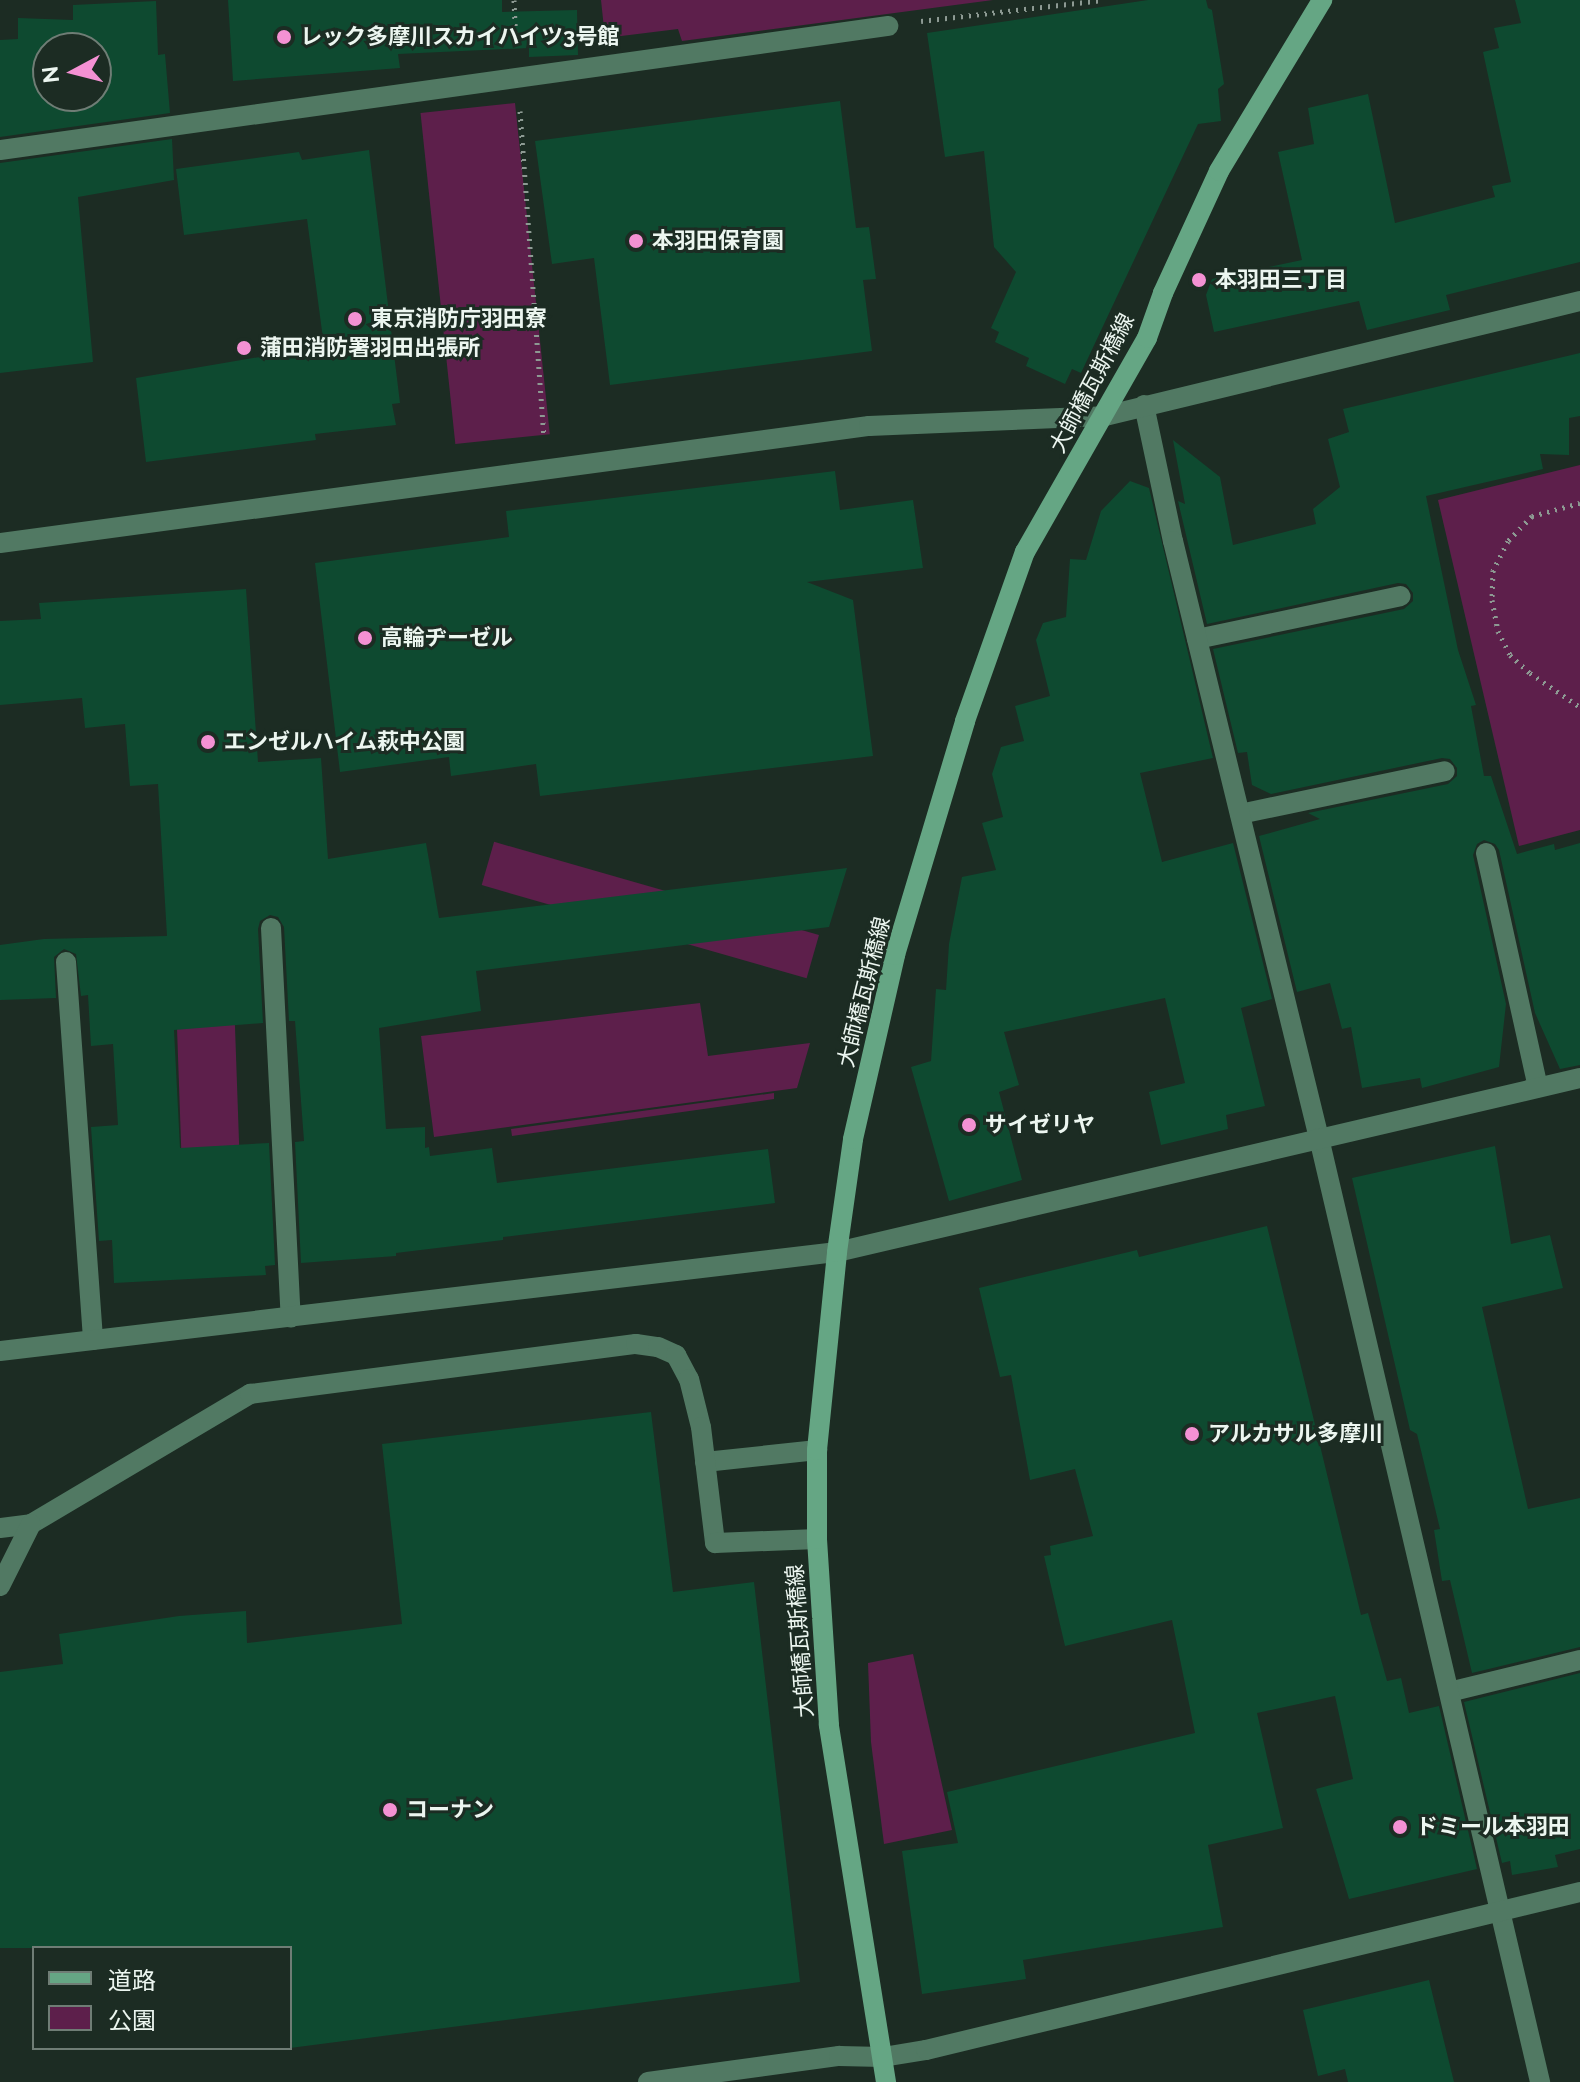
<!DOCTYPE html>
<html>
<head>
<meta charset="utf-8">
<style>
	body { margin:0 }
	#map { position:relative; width:1580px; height:2082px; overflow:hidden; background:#1c2c23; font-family:Raleway,"Noto Sans JP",sans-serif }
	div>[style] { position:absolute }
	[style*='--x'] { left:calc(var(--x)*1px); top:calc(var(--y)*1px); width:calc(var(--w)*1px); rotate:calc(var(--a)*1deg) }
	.green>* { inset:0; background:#5d1f4b; transform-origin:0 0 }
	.building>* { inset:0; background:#0e4a30 }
	.path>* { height:5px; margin-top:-2.5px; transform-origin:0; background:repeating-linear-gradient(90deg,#8d9a93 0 2px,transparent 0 8px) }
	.lane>* { height:20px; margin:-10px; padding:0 10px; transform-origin:10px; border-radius:10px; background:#517963 }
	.street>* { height:20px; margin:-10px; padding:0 10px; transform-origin:10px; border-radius:10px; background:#517963 }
	.secondary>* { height:20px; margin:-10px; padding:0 10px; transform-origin:10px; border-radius:10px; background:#65a684 }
	.dots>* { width:22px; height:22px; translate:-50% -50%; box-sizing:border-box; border:4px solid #1c2c23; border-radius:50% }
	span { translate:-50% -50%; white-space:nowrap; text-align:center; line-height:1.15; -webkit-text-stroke:6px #1c2c23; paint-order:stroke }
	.poi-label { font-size:22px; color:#ecf6f0; font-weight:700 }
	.left { translate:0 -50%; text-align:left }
	.street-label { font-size:22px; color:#ecf6f0 }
	.legend { position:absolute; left:32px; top:1946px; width:260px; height:104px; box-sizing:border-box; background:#1c2c23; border:2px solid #6f7d75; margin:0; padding:10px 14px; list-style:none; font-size:24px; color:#ecf6f0 }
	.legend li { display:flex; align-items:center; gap:16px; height:40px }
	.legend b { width:40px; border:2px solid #6f7d75 }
	.north { position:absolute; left:32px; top:32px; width:80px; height:80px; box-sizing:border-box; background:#1c2c23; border:2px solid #6f7d75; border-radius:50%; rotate:263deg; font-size:22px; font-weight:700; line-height:32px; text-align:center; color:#ecf6f0 }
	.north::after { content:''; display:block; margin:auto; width:28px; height:36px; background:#f491d3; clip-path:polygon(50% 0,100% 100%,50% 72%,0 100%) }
</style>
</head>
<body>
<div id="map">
	<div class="green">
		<div style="clip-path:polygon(601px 0,993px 0,682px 41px,678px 29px,605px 38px)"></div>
		<div style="left:515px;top:103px;width:333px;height:95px;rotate:84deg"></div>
		<div style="clip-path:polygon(1580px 465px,1580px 830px,1519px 846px,1438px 500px)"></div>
		<div style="left:819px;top:935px;width:45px;height:338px;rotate:106deg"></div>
		<div style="left:232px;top:941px;width:334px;height:58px;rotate:88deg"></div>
		<div style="clip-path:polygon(700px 1003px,708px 1056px,810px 1043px,797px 1088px,434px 1137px,421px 1036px)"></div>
		<div style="clip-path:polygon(774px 1093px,774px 1099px,512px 1136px,511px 1129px)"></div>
		<div style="clip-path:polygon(913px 1654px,952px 1830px,884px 1844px,871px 1742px,868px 1663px)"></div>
	</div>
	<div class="building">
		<div style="clip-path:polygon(228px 0,502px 0,502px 12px,577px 10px,578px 55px,529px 57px,529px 48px,398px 54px,400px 68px,233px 81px)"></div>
		<div style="clip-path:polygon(1148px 0,1206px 0,1208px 8px,1212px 10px,1224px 84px,1218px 89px,1221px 121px,1198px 124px,1081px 373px,1072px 369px,1065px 384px,1026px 366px,1029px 358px,995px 342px,999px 332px,991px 328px,1016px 272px,994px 247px,984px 151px,945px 157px,927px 33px)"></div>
		<div style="clip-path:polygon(1515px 0,1580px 0,1580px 262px,1446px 295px,1450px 310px,1367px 330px,1359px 301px,1214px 332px,1206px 295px,1212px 279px,1302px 260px,1278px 152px,1314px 144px,1308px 108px,1368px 94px,1395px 223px,1495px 197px,1492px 186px,1511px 182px,1483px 52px,1499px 48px,1494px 28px,1521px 23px)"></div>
		<div style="clip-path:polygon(evenodd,156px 1px,158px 55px,165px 54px,170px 113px,0 137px,0 40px,18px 39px,18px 18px,73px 20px,73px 5px,156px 1px,48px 48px,96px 48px,96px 96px,48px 96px,48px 48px)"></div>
		<div style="clip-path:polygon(840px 101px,856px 228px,869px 227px,876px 279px,863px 280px,872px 351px,610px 385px,594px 258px,552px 264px,535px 141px)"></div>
		<div style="clip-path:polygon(172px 139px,174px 180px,78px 197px,93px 362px,0 373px,0 163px)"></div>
		<div style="clip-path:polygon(369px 150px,400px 403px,392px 404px,396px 425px,315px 434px,316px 440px,146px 462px,136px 378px,324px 346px,307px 219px,184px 235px,176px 169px,299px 152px,302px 160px)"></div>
		<div style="clip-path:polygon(1580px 353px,1580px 416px,1569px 418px,1569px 455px,1540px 454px,1543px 469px,1426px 496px,1458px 650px,1476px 705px,1471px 706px,1484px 776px,1491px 776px,1517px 854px,1554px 844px,1555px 850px,1580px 843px,1580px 1065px,1560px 1069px,1535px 1013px,1499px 850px,1495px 844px,1484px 840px,1477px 844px,1473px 855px,1506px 1004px,1499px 1067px,1422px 1088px,1420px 1078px,1362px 1088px,1351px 1027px,1342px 1029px,1330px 983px,1297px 992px,1259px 836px,1320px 819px,1308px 813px,1448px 784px,1457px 776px,1457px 768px,1450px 759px,1442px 758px,1271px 794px,1252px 785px,1247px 752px,1238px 753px,1213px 649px,1404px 609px,1413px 601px,1413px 593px,1406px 584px,1398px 583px,1207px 624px,1178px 501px,1185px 504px,1173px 440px,1220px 477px,1233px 545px,1316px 524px,1313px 509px,1340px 487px,1328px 439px,1349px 432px,1343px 409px)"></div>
		<div style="clip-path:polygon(835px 471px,840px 510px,913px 500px,923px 568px,807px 582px,853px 600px,873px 756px,540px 796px,536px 764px,451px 776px,449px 757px,340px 772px,315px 563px,509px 537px,506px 511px)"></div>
		<div style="clip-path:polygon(1130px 481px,1149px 488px,1213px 758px,1140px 773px,1162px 862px,1233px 843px,1272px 999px,1241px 1008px,1265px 1106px,1226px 1115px,1228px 1129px,1161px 1145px,1149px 1092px,1185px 1083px,1165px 998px,1004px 1032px,1019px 1085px,999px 1092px,1022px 1180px,949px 1201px,911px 1067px,931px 1061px,936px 989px,946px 990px,949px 944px,962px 877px,996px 870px,982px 823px,1003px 817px,992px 774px,1001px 747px,1024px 741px,1015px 706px,1050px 696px,1036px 640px,1043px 623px,1066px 617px,1070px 559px,1086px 560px,1101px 511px)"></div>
		<div style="clip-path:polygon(246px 589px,258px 762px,321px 758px,328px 859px,426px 843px,439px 918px,847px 868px,829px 927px,476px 971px,481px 1011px,379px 1028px,386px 1129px,425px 1127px,425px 1148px,429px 1147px,430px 1156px,492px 1148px,497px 1183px,768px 1149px,775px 1203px,503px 1237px,503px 1240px,396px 1253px,396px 1256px,301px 1263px,295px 1142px,304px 1141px,295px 1021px,289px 1021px,284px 927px,278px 917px,270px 915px,260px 921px,258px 929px,263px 1023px,174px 1030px,180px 1148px,269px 1143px,275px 1265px,265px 1266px,266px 1275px,114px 1283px,112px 1240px,99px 1241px,91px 1127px,118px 1125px,113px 1044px,91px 1046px,88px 995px,81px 996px,76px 954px,64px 949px,54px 957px,56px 998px,0 1000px,0 945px,44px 939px,167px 936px,158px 784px,130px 786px,125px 724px,85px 728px,82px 698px,0 705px,0 621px,41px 619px,39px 603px)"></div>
		<div style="clip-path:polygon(1495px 1146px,1511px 1244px,1550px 1235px,1563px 1288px,1482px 1307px,1528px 1509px,1580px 1498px,1580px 1647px,1472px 1673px,1450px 1580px,1442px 1581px,1434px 1530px,1440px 1529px,1417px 1434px,1410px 1430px,1352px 1178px)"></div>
		<div style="clip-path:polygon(1267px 1226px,1361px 1615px,1368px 1613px,1387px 1681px,1401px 1678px,1409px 1713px,1439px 1706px,1477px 1869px,1349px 1899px,1316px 1789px,1353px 1779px,1335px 1696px,1257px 1713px,1283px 1828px,1208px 1845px,1223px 1927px,1023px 1960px,1026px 1979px,922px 1994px,902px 1851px,958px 1843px,947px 1792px,1195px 1733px,1172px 1620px,1065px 1646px,1044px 1556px,1051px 1555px,1050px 1546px,1093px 1536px,1075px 1469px,1030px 1480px,1011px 1375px,1000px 1377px,979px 1288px,1137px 1250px,1139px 1257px)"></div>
		<div style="clip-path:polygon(651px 1412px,673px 1592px,754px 1582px,800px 1982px,290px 2048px,290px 1948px,0 1948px,0 1672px,63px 1664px,59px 1634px,179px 1616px,246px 1611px,247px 1643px,402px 1624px,382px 1444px)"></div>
		<div style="clip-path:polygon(1580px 1673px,1580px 1849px,1555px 1855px,1558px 1867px,1512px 1875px,1510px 1861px,1502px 1863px,1464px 1702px)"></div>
		<div style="clip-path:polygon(1429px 1980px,1454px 2082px,1348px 2082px,1345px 2069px,1318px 2076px,1303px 2010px)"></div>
	</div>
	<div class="path">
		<div style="--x:514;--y:0;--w:45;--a:87.5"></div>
		<div style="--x:921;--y:21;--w:183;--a:-6.6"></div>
		<div style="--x:520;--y:111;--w:326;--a:85.8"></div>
		<div style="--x:1580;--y:503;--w:50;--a:164.8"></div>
		<div style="--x:1532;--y:516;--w:35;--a:134"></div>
		<div style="--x:1508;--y:541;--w:33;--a:117"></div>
		<div style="--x:1493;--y:570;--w:30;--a:92"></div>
		<div style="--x:1492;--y:600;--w:32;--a:79"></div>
		<div style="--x:1498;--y:631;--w:27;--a:63"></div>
		<div style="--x:1510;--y:655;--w:27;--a:42"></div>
		<div style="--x:1530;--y:673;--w:60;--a:34.2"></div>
	</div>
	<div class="lane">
		<div style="--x:0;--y:150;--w:897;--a:-7.95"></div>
		<div style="--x:1197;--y:639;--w:208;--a:-11.9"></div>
		<div style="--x:1240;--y:814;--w:209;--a:-11.8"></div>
		<div style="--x:1486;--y:853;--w:240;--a:77.5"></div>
		<div style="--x:271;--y:928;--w:390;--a:87.1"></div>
		<div style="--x:66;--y:962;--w:379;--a:85.9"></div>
		<div style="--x:705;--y:1462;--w:113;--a:-6.1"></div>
		<div style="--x:0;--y:1528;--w:31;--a:-7"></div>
		<div style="--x:31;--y:1524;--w:255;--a:-30.7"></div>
		<div style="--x:250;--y:1394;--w:389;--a:-7.4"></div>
		<div style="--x:636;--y:1344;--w:22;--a:8"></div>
		<div style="--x:658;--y:1347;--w:20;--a:24"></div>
		<div style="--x:676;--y:1355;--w:27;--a:62"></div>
		<div style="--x:689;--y:1379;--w:49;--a:76"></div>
		<div style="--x:701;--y:1427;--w:117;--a:83.1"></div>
		<div style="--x:715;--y:1543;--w:102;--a:-2.2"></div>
		<div style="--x:0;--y:1586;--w:69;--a:-63.4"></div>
		<div style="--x:1449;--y:1692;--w:135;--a:-13.7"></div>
	</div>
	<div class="street">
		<div style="--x:1144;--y:405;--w:139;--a:78"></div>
		<div style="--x:1173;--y:541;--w:615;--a:76.26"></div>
		<div style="--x:1319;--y:1138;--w:970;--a:76.82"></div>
		<div style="--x:0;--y:543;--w:877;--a:-7.67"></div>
		<div style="--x:869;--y:426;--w:236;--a:-2.4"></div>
		<div style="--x:1105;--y:416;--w:489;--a:-13.6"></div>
		<div style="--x:0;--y:1351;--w:843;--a:-6.75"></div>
		<div style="--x:837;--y:1252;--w:763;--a:-13.18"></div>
		<div style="--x:648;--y:2082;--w:193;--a:-7.8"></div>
		<div style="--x:839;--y:2056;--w:44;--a:1.3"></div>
		<div style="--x:883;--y:2057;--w:44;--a:-9.2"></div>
		<div style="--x:926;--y:2050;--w:673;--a:-13.58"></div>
	</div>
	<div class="secondary">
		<div style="--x:886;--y:2082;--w:362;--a:-99.1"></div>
		<div style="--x:829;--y:1725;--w:186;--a:-93.7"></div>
		<div style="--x:817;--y:1539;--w:89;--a:-90"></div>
		<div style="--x:817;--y:1450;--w:199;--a:-84.2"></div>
		<div style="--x:837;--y:1252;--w:114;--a:-81.9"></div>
		<div style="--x:853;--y:1139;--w:189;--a:-77.1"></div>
		<div style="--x:895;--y:955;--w:244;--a:-73.3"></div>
		<div style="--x:965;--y:721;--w:179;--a:-70.5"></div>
		<div style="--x:1025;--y:552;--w:246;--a:-60.3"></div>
		<div style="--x:1147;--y:338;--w:48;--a:-70.4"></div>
		<div style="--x:1163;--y:293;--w:134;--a:-65.3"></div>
		<div style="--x:1219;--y:171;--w:200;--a:-58.9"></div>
	</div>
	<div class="dots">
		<div style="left:284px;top:37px;background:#f491d3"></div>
		<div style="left:636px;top:241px;background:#f491d3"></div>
		<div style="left:1199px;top:280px;background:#f491d3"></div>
		<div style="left:355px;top:319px;background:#f491d3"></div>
		<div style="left:244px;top:348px;background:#f491d3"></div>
		<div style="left:365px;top:638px;background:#f491d3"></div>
		<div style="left:208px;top:742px;background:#f491d3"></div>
		<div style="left:969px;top:1125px;background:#f491d3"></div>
		<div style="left:1192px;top:1434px;background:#f491d3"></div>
		<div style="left:390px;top:1810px;background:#f491d3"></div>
		<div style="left:1400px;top:1827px;background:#f491d3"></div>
	</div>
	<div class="poi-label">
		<span class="left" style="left:300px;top:37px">レック多摩川スカイハイツ3号館</span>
		<span class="left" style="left:652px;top:241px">本羽田保育園</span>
		<span class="left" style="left:1215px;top:280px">本羽田三丁目</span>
		<span class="left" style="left:371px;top:319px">東京消防庁羽田寮</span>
		<span class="left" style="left:260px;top:348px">蒲田消防署羽田出張所</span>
		<span class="left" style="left:381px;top:638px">高輪ヂーゼル</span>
		<span class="left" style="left:224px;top:742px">エンゼルハイム萩中公園</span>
		<span class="left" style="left:985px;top:1125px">サイゼリヤ</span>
		<span class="left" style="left:1208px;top:1434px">アルカサル多摩川</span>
		<span class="left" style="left:406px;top:1810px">コーナン</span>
		<span class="left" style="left:1416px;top:1827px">ドミール本羽田</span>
	</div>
	<div class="street-label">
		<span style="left:1092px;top:383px;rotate:-62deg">大師橋瓦斯橋線</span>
		<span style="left:864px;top:992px;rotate:-76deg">大師橋瓦斯橋線</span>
		<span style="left:800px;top:1641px;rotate:-94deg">大師橋瓦斯橋線</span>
	</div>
	<ul class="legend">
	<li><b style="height:10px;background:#65a684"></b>道路</li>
	<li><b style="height:22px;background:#5d1f4b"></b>公園</li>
	</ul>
	<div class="north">N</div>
</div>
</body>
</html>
